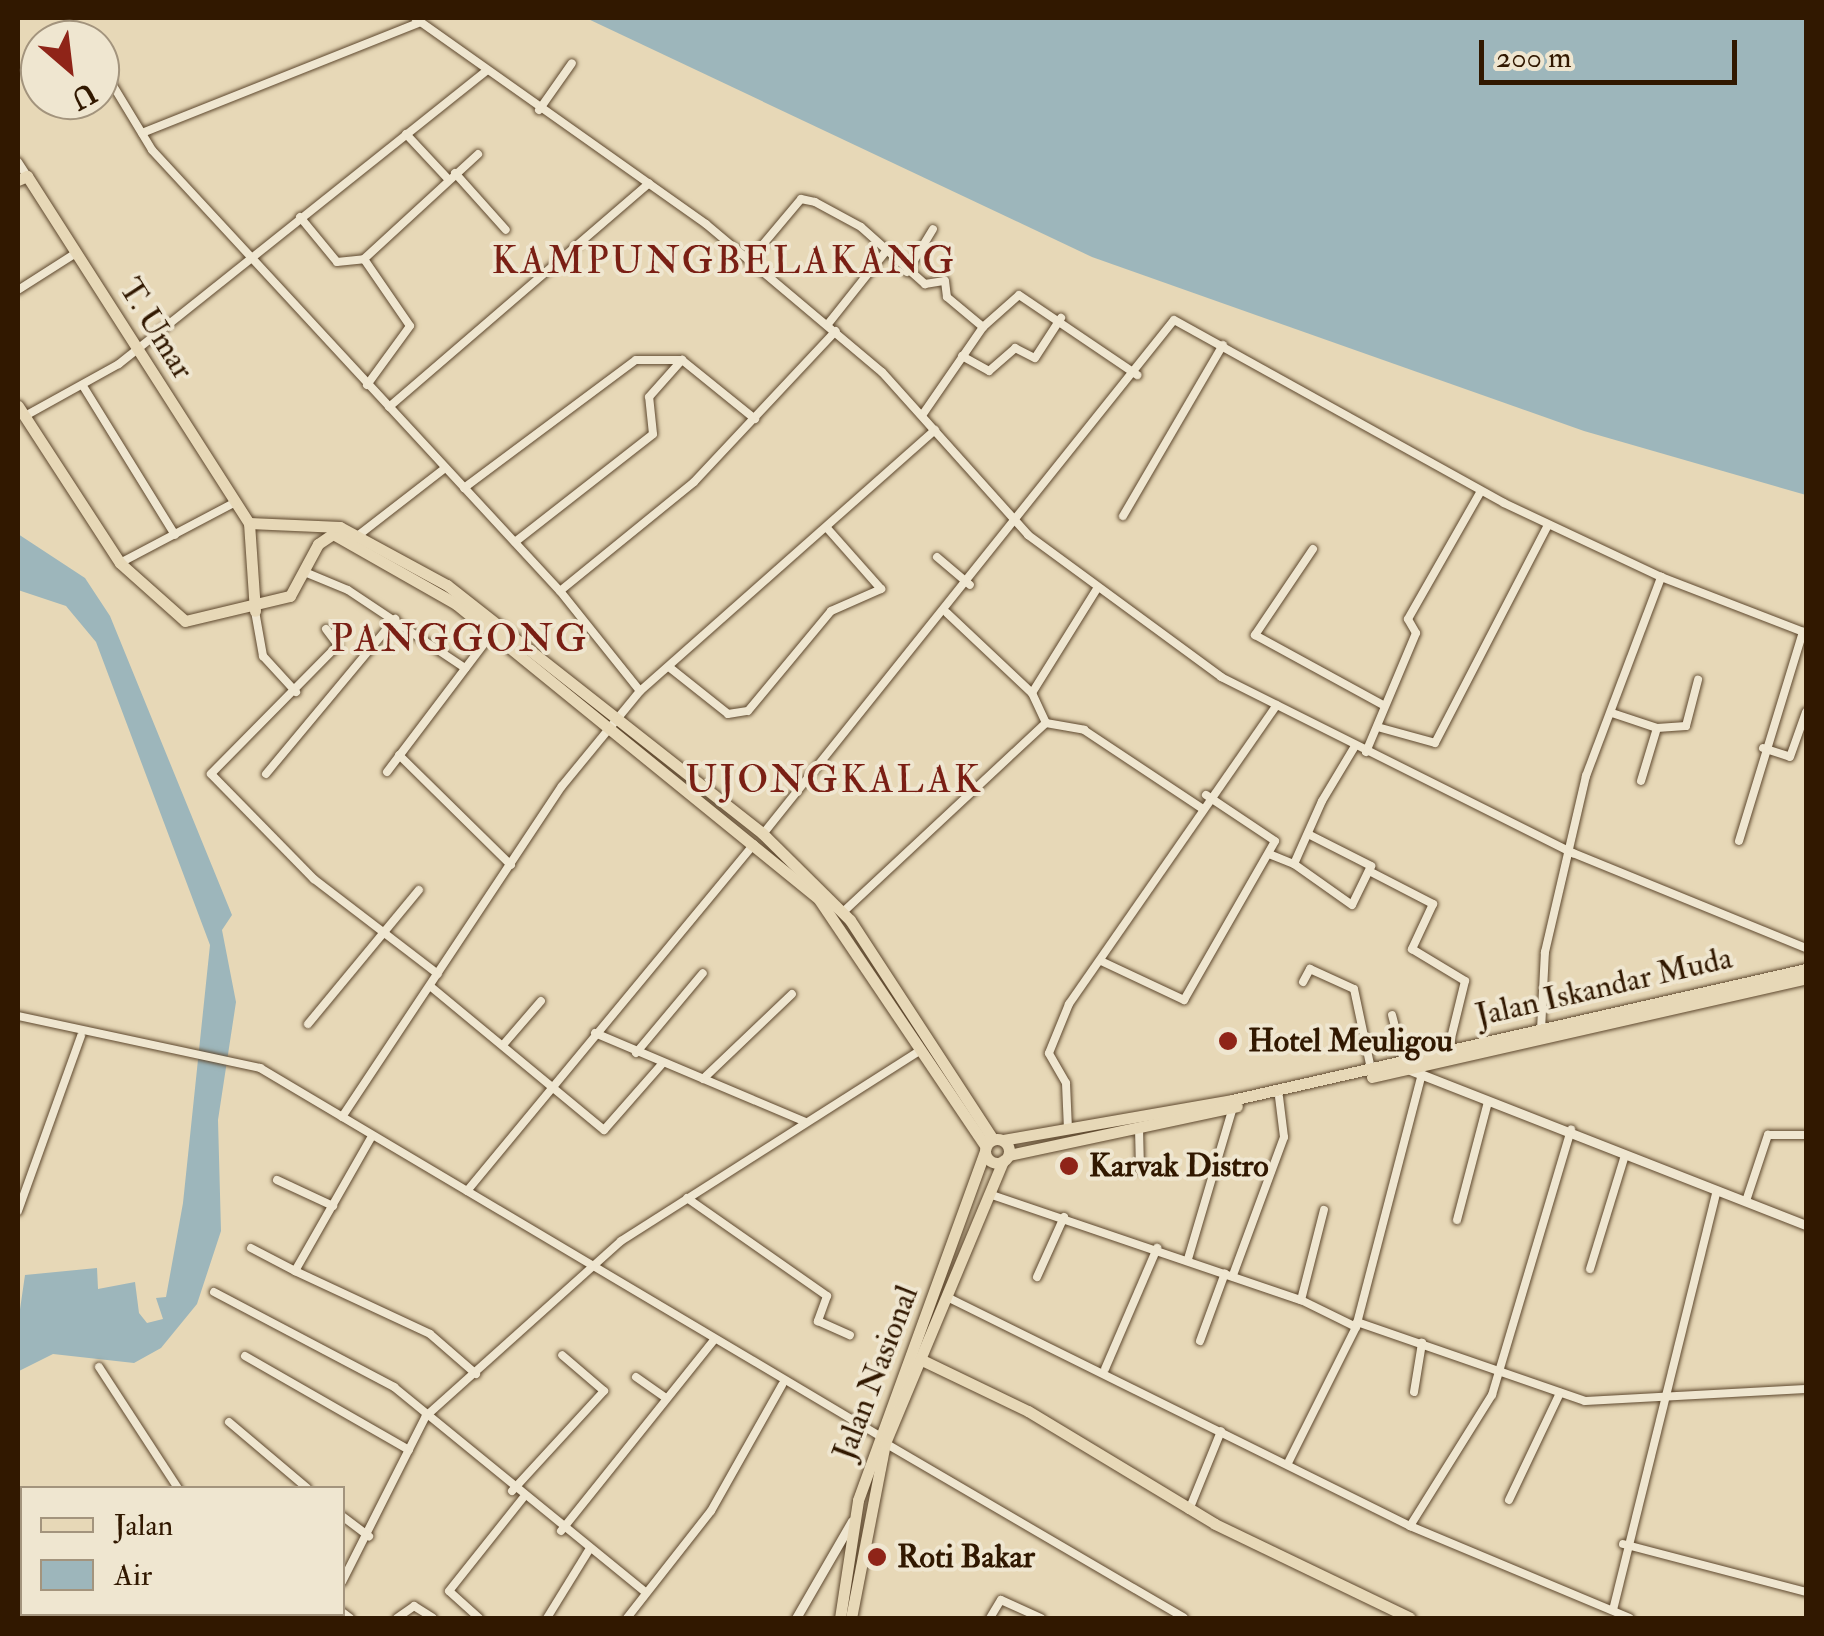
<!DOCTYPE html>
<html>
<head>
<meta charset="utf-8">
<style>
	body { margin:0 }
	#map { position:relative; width:1824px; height:1636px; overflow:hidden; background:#e7d8b7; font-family:"IM FELL Double Pica",serif }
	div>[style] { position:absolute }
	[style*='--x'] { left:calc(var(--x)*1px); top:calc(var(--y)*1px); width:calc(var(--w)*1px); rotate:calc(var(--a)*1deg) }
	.water>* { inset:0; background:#9db6bb }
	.roads { filter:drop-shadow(0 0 2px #5e482e) drop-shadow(0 0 2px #5e482e) }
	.minor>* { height:8px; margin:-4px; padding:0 4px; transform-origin:4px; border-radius:4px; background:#efe6d0 }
	.tertiary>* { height:9px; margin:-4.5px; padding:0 4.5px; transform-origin:4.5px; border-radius:4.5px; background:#efe6d0 }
	.primary>* { height:11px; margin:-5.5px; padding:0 5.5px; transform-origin:5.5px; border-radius:5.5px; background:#e7d8b7 }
	.trunk>* { height:11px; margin:-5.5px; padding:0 5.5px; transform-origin:5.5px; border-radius:5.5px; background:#e7d8b7 }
	.trunk>.ring { margin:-5.5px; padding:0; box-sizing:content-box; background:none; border:11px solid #e7d8b7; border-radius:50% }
	.dots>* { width:28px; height:28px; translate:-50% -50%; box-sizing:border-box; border:5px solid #efe6d0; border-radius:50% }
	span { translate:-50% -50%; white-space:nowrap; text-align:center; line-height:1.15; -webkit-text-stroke:8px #efe6d0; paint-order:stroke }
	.street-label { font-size:32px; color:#311800 }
	.poi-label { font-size:32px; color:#311800; font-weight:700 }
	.left { translate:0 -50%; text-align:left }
	.quarter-label { font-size:38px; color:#7a1f14; letter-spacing:2.5px }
	.frame { position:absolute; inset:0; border:20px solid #311800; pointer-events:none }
	.legend { position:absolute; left:20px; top:1486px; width:325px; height:130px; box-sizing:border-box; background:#efe6d0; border:2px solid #a3947d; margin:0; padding:12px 18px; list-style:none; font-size:30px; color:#311800 }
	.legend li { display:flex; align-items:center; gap:20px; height:50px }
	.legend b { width:50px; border:2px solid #a3947d }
	.north { position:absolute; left:20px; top:20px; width:100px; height:100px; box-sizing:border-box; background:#efe6d0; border:2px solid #a3947d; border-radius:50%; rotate:152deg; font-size:28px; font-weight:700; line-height:40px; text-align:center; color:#311800 }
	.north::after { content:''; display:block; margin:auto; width:35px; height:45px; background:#8f2418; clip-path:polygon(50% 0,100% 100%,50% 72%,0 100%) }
	.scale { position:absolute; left:1479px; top:40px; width:258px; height:45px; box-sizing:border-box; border:5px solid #311800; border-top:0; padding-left:12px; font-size:30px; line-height:35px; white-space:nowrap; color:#311800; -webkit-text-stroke:8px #efe6d0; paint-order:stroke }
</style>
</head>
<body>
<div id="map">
	<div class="water">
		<div style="clip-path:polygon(586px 18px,1806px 18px,1806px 495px,1584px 431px,1092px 257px)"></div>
		<div style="clip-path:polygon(18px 534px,85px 578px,110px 616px,232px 915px,222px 930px,236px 1002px,218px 1120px,221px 1231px,197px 1304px,161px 1348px,134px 1363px,53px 1354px,19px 1371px,18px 1393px,18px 1323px,25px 1275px,97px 1268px,98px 1289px,135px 1282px,139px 1313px,147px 1323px,163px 1319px,156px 1298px,166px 1297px,183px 1203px,210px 945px,96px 642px,66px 606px,18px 590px)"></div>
	</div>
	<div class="roads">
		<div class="minor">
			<div style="--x:415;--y:18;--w:357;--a:35.3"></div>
			<div style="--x:706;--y:224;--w:230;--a:40.1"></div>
			<div style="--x:882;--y:372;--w:219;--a:48.1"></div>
			<div style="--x:1028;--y:535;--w:240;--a:36.3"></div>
			<div style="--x:1221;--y:677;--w:394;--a:26.6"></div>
			<div style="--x:1573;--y:853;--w:252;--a:22.2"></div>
			<div style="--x:103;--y:69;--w:95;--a:58.8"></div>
			<div style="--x:152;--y:150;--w:601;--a:47.23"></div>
			<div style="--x:560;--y:591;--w:128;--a:51.3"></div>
			<div style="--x:539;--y:110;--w:57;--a:-54.9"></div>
			<div style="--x:142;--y:133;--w:300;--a:-21.7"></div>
			<div style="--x:406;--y:134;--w:62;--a:47"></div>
			<div style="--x:18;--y:162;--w:17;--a:57"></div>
			<div style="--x:455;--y:173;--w:76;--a:48.2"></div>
			<div style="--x:300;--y:217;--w:58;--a:50.6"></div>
			<div style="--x:337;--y:262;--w:27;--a:-6"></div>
			<div style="--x:364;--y:259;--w:155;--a:-42.6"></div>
			<div style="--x:364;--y:259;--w:81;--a:55.5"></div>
			<div style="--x:410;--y:326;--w:73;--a:126.1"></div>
			<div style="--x:749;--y:261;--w:81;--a:-50"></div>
			<div style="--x:801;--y:199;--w:14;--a:12"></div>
			<div style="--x:815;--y:202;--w:52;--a:28.5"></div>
			<div style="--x:861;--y:227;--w:86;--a:41.7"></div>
			<div style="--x:925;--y:284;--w:20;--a:-9"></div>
			<div style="--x:945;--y:281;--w:16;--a:83"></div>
			<div style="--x:947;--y:297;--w:47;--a:39.8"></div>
			<div style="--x:907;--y:272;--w:50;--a:-58.8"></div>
			<div style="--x:18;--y:290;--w:69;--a:-32.5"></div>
			<div style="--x:828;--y:324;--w:93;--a:-51.5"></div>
			<div style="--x:962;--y:356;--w:31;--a:29"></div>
			<div style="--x:989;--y:371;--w:35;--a:-41"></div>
			<div style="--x:1015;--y:348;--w:22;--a:27"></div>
			<div style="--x:1035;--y:358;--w:48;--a:-57"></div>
			<div style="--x:83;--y:386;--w:175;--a:58.3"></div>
			<div style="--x:389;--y:407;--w:343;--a:-40.7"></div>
			<div style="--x:923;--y:414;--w:106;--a:-55.4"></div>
			<div style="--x:983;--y:327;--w:48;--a:-41.6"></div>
			<div style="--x:1019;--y:295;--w:143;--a:34.1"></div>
			<div style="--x:25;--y:416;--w:107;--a:-29"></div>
			<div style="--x:119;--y:364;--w:470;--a:-38.6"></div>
			<div style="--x:464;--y:488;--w:214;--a:-36.7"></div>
			<div style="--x:636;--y:360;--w:46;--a:0"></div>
			<div style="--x:682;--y:360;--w:94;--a:38.9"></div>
			<div style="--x:1123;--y:516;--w:198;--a:-59.7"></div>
			<div style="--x:360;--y:534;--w:108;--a:-37.8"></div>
			<div style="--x:515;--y:542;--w:175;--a:-38"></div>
			<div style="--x:653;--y:434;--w:37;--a:-96"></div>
			<div style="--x:649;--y:397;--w:50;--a:-48.3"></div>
			<div style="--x:1313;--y:549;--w:104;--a:124"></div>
			<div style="--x:1255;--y:635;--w:146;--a:28.7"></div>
			<div style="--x:937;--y:557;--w:43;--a:40.3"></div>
			<div style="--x:120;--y:563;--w:127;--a:-27.8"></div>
			<div style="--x:307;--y:573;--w:44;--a:22.5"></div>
			<div style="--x:348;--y:590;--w:141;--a:33.7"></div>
			<div style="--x:560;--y:591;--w:173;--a:-39.1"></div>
			<div style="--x:694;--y:482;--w:207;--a:-46.8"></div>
			<div style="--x:255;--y:611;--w:46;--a:79.9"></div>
			<div style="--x:263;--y:656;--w:49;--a:47.5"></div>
			<div style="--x:947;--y:613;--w:117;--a:43.3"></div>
			<div style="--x:1032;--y:693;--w:33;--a:65"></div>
			<div style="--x:326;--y:629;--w:20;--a:53"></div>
			<div style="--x:338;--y:645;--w:181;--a:134.6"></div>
			<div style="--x:211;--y:774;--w:147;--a:45.6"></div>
			<div style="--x:314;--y:879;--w:156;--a:37.5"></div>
			<div style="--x:669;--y:667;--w:75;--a:38.5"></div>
			<div style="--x:728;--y:714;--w:20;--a:-9"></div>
			<div style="--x:748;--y:711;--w:130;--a:-50.3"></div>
			<div style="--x:831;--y:611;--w:55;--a:-23.7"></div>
			<div style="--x:881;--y:589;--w:80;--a:-131.5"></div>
			<div style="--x:1032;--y:693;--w:121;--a:-58.1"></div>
			<div style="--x:1612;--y:713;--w:47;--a:18.4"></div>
			<div style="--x:1657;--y:728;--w:29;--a:-4"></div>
			<div style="--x:1686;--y:726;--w:48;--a:-75.4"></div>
			<div style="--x:1381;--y:728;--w:56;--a:15.5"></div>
			<div style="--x:1435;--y:743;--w:246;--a:-62.6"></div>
			<div style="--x:1763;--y:748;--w:28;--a:18"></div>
			<div style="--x:1790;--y:757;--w:48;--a:-70.4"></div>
			<div style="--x:1366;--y:752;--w:129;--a:-67.2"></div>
			<div style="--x:1416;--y:633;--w:16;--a:-120"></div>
			<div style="--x:1408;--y:619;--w:147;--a:-60.3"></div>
			<div style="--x:399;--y:755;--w:157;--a:44.5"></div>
			<div style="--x:387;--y:772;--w:174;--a:-52.9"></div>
			<div style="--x:266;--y:774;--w:202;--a:-50.2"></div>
			<div style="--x:1641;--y:781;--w:55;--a:-73.2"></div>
			<div style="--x:763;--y:834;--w:658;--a:-51.35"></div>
			<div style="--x:1174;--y:320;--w:377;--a:29"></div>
			<div style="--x:1504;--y:503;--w:174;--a:25.2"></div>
			<div style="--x:1308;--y:834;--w:71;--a:26.9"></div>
			<div style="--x:1371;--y:866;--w:43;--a:116"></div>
			<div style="--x:1352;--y:905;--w:71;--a:-144.7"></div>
			<div style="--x:1294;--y:864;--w:69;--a:-66"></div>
			<div style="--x:1322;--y:801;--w:64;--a:-59"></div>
			<div style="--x:1739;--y:841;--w:219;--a:-73"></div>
			<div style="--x:1269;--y:854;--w:27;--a:22"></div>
			<div style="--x:1371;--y:872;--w:70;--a:27.3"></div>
			<div style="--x:1433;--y:904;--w:50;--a:115"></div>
			<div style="--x:1412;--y:949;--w:62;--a:31.1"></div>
			<div style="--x:1465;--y:981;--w:71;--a:103.8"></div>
			<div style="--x:842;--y:913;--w:279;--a:-43"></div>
			<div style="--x:1046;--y:723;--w:39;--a:10"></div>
			<div style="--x:1084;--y:730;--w:143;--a:33.6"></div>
			<div style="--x:1101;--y:961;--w:92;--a:25.2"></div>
			<div style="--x:1184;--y:1000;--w:183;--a:-60.2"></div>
			<div style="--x:1275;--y:841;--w:83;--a:-146.3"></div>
			<div style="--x:1303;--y:982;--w:15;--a:-62"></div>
			<div style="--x:1310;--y:969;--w:48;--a:24.4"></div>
			<div style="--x:1354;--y:989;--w:82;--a:78"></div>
			<div style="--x:430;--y:986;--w:226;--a:39.6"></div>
			<div style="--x:604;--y:1130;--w:88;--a:-48.7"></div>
			<div style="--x:1392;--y:1015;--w:48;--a:75.4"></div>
			<div style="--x:18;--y:1016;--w:248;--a:12.1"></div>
			<div style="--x:260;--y:1068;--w:719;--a:30.7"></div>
			<div style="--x:308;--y:1024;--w:174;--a:-50.4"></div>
			<div style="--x:1541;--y:1030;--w:78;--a:-87.1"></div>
			<div style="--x:1545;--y:952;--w:181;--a:-76.9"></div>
			<div style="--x:1586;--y:776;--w:213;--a:-69.3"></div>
			<div style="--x:1661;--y:577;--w:155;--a:21.1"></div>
			<div style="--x:595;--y:1033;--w:229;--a:22.9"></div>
			<div style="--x:503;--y:1045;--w:58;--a:-49.2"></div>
			<div style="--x:636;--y:1053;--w:104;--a:-50.1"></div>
			<div style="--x:703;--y:1079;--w:123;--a:-43.7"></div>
			<div style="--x:342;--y:1117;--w:397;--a:-56.4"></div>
			<div style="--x:562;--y:786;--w:123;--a:-50.6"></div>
			<div style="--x:640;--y:691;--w:394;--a:-41.5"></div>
			<div style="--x:1139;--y:1128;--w:42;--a:88.6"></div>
			<div style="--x:1068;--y:1129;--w:46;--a:-92.5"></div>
			<div style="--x:1066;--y:1083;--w:34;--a:-120"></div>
			<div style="--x:1049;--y:1053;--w:53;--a:-67.8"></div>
			<div style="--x:1069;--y:1004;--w:364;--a:-55.2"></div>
			<div style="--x:277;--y:1180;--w:62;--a:24.9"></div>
			<div style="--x:467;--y:1191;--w:450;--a:-50.4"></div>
			<div style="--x:989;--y:1194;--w:330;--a:18.8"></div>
			<div style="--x:1301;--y:1300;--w:61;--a:26.1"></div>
			<div style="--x:687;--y:1198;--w:171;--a:35"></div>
			<div style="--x:827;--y:1296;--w:27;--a:110"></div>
			<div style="--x:818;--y:1321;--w:35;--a:24"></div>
			<div style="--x:1746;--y:1201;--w:70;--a:-71.6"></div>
			<div style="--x:1768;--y:1135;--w:38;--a:0"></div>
			<div style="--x:18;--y:1211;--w:186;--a:-70.2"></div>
			<div style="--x:1457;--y:1220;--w:122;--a:-75.3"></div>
			<div style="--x:251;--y:1248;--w:50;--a:27.6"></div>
			<div style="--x:295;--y:1271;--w:155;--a:-60.3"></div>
			<div style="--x:1188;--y:1259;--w:159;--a:-73.5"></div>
			<div style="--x:1590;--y:1269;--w:119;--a:-72.9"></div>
			<div style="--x:295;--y:1271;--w:149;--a:25"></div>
			<div style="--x:430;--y:1334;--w:61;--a:41"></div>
			<div style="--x:1233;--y:1275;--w:147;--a:-69.7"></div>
			<div style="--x:1284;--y:1137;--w:40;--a:-97.1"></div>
			<div style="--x:1037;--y:1277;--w:66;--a:-65.8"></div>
			<div style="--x:214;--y:1292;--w:204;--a:27.8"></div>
			<div style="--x:394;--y:1387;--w:324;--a:39.2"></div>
			<div style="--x:947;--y:1297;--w:517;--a:26.32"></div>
			<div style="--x:1410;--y:1526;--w:238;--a:22.7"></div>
			<div style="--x:1301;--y:1300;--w:93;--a:-75.7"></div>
			<div style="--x:1357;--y:1322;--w:241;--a:19.1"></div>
			<div style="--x:1585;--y:1401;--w:221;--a:-3.1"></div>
			<div style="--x:1200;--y:1341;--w:72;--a:-69.8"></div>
			<div style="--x:245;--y:1356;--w:189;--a:29.8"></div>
			<div style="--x:99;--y:1367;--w:145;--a:56.9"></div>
			<div style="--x:1105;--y:1369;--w:132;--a:-66.7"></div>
			<div style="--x:636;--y:1377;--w:37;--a:35"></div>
			<div style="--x:1414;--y:1392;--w:50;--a:-80.7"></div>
			<div style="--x:229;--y:1422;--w:102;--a:40.2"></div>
			<div style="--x:885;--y:1443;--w:346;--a:30.3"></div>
			<div style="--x:1288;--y:1463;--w:152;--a:-63.4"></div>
			<div style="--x:1356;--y:1327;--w:258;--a:-75.4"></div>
			<div style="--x:512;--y:1491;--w:136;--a:-47.4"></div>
			<div style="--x:604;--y:1391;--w:55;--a:-139.4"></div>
			<div style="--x:1509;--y:1500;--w:119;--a:-64.5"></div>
			<div style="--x:1189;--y:1510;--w:85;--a:-67.9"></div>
			<div style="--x:342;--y:1516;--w:34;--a:37"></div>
			<div style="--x:1410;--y:1526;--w:155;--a:-58"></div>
			<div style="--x:1492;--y:1395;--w:277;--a:-73.4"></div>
			<div style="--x:561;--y:1531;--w:245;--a:-51.3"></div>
			<div style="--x:1623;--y:1544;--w:189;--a:14.7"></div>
			<div style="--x:342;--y:1582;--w:186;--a:-63.2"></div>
			<div style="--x:426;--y:1416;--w:262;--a:-41.9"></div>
			<div style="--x:621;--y:1241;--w:356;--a:-32.5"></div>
			<div style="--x:1613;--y:1610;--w:432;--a:-76.1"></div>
			<div style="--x:342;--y:1612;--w:10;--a:37"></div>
			<div style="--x:277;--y:1614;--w:6;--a:45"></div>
			<div style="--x:316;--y:1618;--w:6;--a:-45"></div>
			<div style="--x:397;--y:1618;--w:21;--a:-35"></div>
			<div style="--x:414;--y:1606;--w:22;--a:32"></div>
			<div style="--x:479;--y:1618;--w:40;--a:-138"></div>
			<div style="--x:449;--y:1591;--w:119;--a:-51.5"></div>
			<div style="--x:547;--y:1618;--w:80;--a:-58.3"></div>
			<div style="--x:627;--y:1618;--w:136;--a:-51.9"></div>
			<div style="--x:711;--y:1511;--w:145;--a:-60.6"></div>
			<div style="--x:990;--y:1618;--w:21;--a:-59"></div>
			<div style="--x:1001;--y:1600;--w:44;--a:24.2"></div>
		</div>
		<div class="tertiary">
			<div style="--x:1405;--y:1068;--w:431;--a:21.4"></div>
			<div style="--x:796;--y:1618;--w:112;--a:-60"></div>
		</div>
		<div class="primary">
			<div style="--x:18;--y:180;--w:10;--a:-24"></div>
			<div style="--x:27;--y:176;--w:412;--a:57.4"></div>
			<div style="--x:18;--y:406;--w:187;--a:57"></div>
			<div style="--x:120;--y:563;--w:87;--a:41.7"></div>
			<div style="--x:185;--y:621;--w:108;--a:-13.4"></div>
			<div style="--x:290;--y:596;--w:59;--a:-61.7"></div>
			<div style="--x:318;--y:544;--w:18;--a:-34"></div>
			<div style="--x:333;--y:534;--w:142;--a:29.6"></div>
			<div style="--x:456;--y:604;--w:466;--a:39.1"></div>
			<div style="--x:818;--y:898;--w:300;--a:56"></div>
			<div style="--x:249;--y:523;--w:91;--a:2.5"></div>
			<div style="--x:340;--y:527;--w:122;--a:28.5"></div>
			<div style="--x:447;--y:585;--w:402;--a:38.2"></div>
			<div style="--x:763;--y:834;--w:122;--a:44.7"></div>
			<div style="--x:850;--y:920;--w:262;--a:56.9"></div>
			<div style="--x:249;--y:523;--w:88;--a:86.1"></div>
		</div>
		<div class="trunk">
			<div style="--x:1372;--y:1077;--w:445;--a:-12.8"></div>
			<div class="ring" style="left:985px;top:1139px;width:13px;height:13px"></div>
			<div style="--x:1003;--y:1140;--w:232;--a:-9.9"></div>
			<div style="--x:1232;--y:1100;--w:589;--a:-12.86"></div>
			<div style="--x:1009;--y:1155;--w:233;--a:-12.1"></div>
			<div style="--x:924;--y:1361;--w:115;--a:25.7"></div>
			<div style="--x:1028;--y:1411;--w:218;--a:31.1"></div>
			<div style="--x:1215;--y:1524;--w:216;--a:25.7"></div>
			<div style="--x:840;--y:1618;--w:119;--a:-81.3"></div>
			<div style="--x:858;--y:1500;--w:371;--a:-70"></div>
			<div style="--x:851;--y:1618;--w:178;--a:-79"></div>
			<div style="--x:885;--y:1443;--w:306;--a:-67.3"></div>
		</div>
	</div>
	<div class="dots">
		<div style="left:1228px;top:1041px;background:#8f2418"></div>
		<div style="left:1069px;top:1166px;background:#8f2418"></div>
		<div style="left:877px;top:1557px;background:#8f2418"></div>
	</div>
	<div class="street-label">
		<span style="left:156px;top:329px;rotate:58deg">T. Umar</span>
		<span style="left:1604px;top:987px;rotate:-13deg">Jalan Iskandar Muda</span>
		<span style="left:876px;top:1373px;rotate:-69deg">Jalan Nasional</span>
	</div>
	<div class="poi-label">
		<span class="left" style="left:1248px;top:1041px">Hotel Meuligou</span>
		<span class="left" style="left:1089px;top:1166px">Karvak Distro</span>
		<span class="left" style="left:897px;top:1557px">Roti Bakar</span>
	</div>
	<div class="quarter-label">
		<span style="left:724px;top:262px">KAMPUNGBELAKANG</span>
		<span style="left:460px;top:640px">PANGGONG</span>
		<span style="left:834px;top:781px">UJONGKALAK</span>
	</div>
	<div class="frame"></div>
	<ul class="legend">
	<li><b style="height:12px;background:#e7d8b7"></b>Jalan</li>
	<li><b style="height:28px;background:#9db6bb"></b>Air</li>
	</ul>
	<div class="north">U</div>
	<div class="scale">200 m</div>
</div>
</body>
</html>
